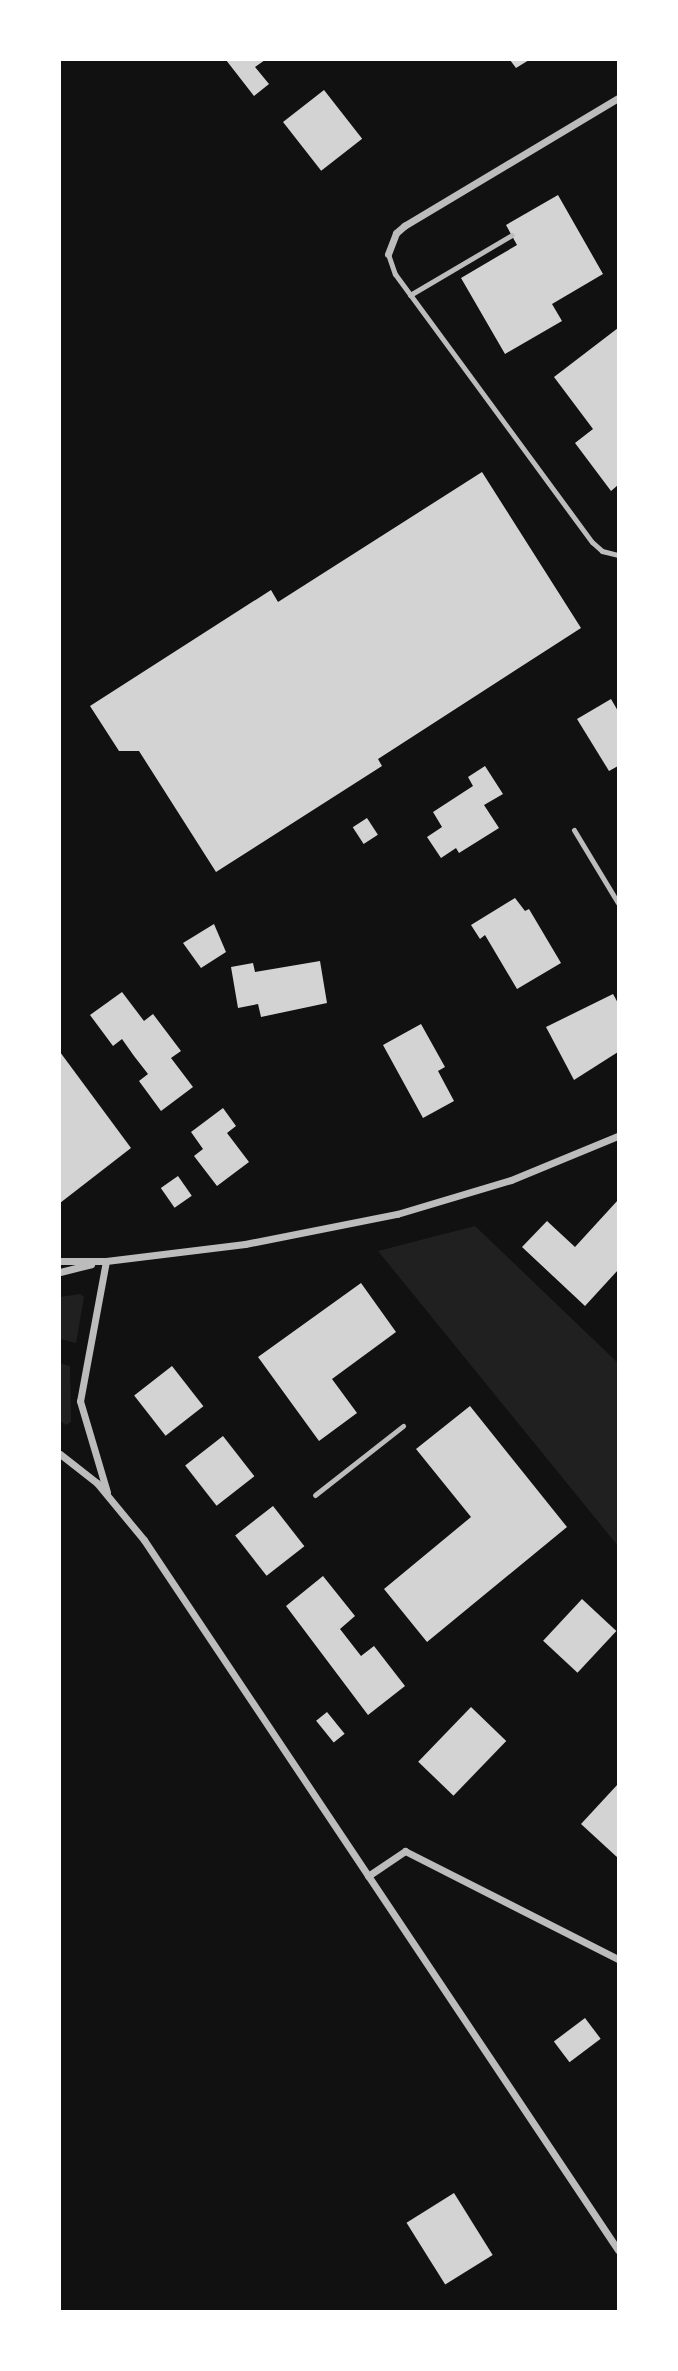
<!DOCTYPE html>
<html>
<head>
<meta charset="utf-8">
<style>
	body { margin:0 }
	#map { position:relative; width:678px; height:2371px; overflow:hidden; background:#111; font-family:"Golos Text",sans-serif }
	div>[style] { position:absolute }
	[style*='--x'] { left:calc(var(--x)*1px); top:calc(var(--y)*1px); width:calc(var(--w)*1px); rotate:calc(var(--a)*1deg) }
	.green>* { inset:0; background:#202020 }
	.building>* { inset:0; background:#d3d3d3; transform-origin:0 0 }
	.service>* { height:5px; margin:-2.5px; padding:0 2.5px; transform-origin:2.5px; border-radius:2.5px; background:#bcbcbc }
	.minor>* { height:7px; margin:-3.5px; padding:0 3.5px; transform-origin:3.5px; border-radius:3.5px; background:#bcbcbc }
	span { translate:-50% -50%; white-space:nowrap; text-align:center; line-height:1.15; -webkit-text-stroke:7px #fff; paint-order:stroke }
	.frame { position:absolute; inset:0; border:61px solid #fff; pointer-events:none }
</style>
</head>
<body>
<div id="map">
	<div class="green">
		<div style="clip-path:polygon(475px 1226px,618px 1363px,618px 1546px,378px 1251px)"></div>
		<div style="clip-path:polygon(80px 1294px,84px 1297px,76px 1343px,60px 1339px,60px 1297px)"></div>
		<div style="clip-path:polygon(60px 1363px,70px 1366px,71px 1422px,66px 1425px,60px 1421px)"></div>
	</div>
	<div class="building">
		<div style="clip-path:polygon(226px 60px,265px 60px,255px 67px,269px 84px,254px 96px)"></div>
		<div style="clip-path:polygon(510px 60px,529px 60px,516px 68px)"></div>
		<div style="left:324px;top:90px;width:62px;height:52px;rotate:52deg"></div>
		<div style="clip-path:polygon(558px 195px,603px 274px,552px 304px,562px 321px,505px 354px,461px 278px,517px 245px,506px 225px)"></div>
		<div style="clip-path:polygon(618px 328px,618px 485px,611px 491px,575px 443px,593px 429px,554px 377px)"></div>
		<div style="clip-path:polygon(482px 472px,581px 628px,378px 759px,382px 766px,216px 872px,139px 751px,119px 751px,90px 706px,271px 590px,278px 602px)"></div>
		<div style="clip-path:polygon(611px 699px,618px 711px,618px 766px,609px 771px,577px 719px)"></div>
		<div style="clip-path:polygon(485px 766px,503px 794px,484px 805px,499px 828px,459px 853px,456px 848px,441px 858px,427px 837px,442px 827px,433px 812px,473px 786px,468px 777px)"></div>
		<div style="left:367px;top:818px;width:20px;height:17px;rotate:57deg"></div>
		<div style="clip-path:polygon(515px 898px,525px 911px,529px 909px,561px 963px,517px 989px,485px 935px,480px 939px,471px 925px)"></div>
		<div style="clip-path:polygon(214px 924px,226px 952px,201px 968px,183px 943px)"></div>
		<div style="clip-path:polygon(320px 961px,327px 1003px,261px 1017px,258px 1004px,238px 1008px,231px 967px,253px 963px,255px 972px)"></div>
		<div style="clip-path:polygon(122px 992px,144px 1021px,153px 1014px,181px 1051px,171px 1058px,193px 1087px,161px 1111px,139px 1081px,148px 1074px,134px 1056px,122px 1039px,113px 1046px,90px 1015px)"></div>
		<div style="clip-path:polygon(613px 994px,618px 1003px,618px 1052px,574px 1080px,546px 1027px)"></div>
		<div style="clip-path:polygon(421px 1024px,445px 1067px,438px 1071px,454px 1101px,423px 1118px,383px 1045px)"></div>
		<div style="clip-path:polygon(60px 1052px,131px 1148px,60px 1203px)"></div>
		<div style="clip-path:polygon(223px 1108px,236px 1126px,227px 1133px,249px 1162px,217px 1186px,194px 1156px,203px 1149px,191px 1132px)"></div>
		<div style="left:178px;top:1176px;width:24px;height:21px;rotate:55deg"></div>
		<div style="clip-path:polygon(618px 1200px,618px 1270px,585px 1306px,522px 1247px,547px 1221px,575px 1247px)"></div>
		<div style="clip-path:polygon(361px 1283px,396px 1332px,332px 1379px,357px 1413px,319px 1441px,258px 1357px)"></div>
		<div style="left:172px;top:1366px;width:51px;height:48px;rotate:52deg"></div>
		<div style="clip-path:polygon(470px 1406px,567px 1527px,427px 1642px,384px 1589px,471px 1517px,416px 1449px)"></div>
		<div style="left:223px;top:1436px;width:51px;height:48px;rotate:52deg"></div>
		<div style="left:273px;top:1506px;width:51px;height:48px;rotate:52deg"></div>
		<div style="clip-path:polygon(323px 1576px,355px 1616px,340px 1629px,361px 1656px,374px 1646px,405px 1686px,368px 1715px,286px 1606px)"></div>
		<div style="left:582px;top:1599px;width:47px;height:57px;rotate:43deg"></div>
		<div style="left:471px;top:1707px;width:49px;height:76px;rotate:44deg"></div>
		<div style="left:327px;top:1712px;width:28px;height:14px;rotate:51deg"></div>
		<div style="clip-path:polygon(618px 1784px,618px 1858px,581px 1824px)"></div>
		<div style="left:585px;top:2018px;width:26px;height:39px;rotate:53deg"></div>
		<div style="left:454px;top:2193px;width:73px;height:56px;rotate:58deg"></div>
	</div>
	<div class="service">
		<div style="--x:388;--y:254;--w:21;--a:71"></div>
		<div style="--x:395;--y:274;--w:333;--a:53.7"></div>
		<div style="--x:592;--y:542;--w:13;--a:42"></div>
		<div style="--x:602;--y:551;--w:16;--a:14"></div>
		<div style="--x:410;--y:295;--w:118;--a:-30.5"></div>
		<div style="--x:574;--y:830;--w:85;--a:58.9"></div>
		<div style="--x:315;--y:1495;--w:112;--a:-38.1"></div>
	</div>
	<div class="minor">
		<div style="--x:388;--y:254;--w:22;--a:-69"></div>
		<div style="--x:396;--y:233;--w:11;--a:-41"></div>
		<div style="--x:404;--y:226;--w:249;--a:-30.9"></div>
		<div style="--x:60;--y:1261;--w:46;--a:0"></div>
		<div style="--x:106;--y:1261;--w:140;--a:-7"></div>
		<div style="--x:245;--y:1244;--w:155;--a:-11.2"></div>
		<div style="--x:397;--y:1214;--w:119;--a:-16.6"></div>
		<div style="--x:511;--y:1180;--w:116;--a:-22.4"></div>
		<div style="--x:106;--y:1261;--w:142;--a:100.5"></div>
		<div style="--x:80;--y:1401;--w:95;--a:73.5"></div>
		<div style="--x:60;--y:1272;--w:32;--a:-14"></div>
		<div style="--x:60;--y:1454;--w:47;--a:38.1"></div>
		<div style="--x:97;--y:1483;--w:74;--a:50.5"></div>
		<div style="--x:144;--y:1540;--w:854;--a:56.27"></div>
		<div style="--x:368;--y:1876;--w:45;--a:-34"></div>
		<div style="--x:405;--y:1851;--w:239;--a:26.9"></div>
	</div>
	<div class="frame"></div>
</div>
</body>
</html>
